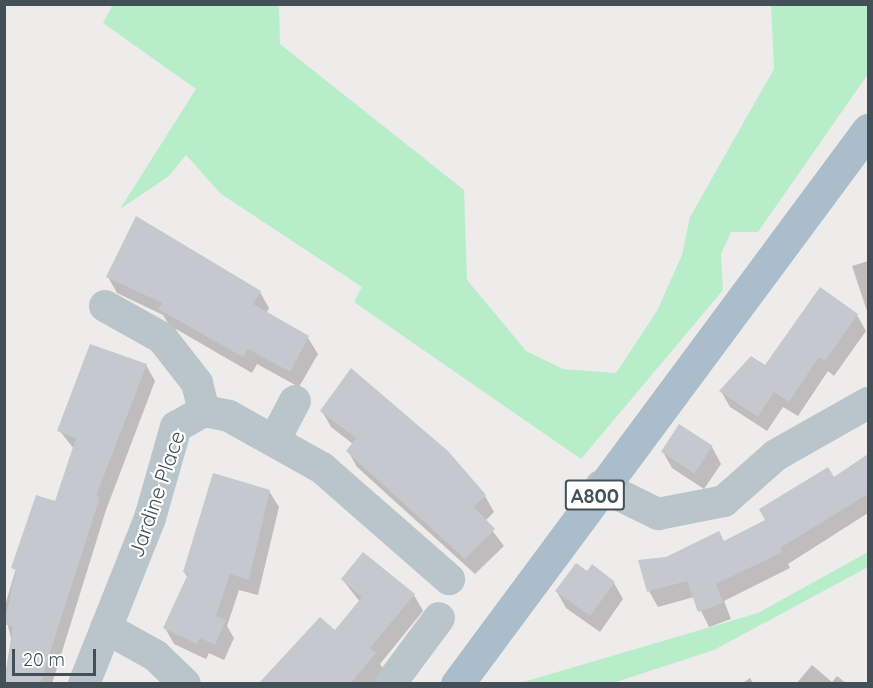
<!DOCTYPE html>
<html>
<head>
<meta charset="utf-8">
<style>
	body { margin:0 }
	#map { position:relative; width:873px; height:688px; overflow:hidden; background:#eeebeb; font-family:Quicksand,sans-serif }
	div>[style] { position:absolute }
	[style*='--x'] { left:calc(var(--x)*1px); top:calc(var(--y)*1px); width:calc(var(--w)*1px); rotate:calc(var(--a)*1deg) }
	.green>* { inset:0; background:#b8edca }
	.shadow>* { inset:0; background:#0003 }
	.building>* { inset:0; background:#c5c8ce; transform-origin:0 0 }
	.minor>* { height:32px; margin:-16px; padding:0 16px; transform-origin:16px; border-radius:16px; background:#b9c4cb }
	.major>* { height:33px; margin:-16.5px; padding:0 16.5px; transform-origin:16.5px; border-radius:16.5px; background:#abbcca }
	span { translate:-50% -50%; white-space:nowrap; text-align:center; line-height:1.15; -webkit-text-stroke:4.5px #fff; paint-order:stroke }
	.shield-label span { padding:2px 4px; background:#fff; border:2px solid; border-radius:4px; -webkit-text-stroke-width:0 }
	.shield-label { font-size:20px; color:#445058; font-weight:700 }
	.street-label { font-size:21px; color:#445058 }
	.frame { position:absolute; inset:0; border:6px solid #445058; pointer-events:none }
	.scale { position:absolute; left:12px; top:649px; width:84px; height:27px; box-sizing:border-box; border:3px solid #445058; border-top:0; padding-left:8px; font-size:18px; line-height:21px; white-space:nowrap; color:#445058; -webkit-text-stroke:4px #fff; paint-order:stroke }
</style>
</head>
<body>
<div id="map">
	<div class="green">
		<div style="clip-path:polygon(113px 4px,279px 5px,280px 44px,464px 190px,467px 280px,526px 351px,563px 369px,616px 373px,657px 311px,682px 255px,690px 217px,774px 69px,771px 5px,868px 5px,868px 74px,758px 232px,731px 232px,721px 254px,723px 290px,581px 459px,354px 302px,362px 287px,221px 194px,186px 155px,169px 176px,120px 209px,196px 89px,103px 23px)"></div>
		<div style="clip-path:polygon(868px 552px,868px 567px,714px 650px,613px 683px,520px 683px,758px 613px)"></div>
	</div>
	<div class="shadow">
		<div style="clip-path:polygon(868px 261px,868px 314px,852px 266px)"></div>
		<div style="clip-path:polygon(108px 277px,260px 292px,269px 308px,266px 314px,308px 338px,318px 354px,299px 387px,257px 364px,252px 373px,169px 325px,163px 315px,117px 293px)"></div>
		<div style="clip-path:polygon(857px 315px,866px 331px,834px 376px,828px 371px,798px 416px,783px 407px,767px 431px,730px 407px,721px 391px)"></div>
		<div style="clip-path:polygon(146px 365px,155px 381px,106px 510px,52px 684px,4px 684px,11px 639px,4px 609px,37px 497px,56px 503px,74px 449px,59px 430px)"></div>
		<div style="clip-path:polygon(322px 411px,485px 496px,494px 512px,485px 521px,504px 546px,475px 574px,357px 467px,348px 451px,353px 444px,331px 427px)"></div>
		<div style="clip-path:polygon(712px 447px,721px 464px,704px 489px,672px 468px,663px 452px)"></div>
		<div style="clip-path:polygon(868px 457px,868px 513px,788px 564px,790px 568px,724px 601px,731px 619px,709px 627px,694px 597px,658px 607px,649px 591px,666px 558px,724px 542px,767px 521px)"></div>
		<div style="clip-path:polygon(269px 491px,279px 507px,258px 595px,239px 590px,227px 626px,234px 638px,224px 660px,209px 653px,206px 659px,174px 644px,165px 628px,188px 578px,184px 572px)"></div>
		<div style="clip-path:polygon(342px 579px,414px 595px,423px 611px,380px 664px,384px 670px,373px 684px,270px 684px,335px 632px,360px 602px)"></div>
		<div style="clip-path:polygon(614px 583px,623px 599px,600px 632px,566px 608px,557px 592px)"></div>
		<div style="clip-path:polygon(812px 665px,832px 682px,837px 676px,847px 684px,796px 684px)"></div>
		<div style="clip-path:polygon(750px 678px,754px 684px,741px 684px)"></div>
	</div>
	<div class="building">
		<div style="clip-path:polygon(136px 216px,261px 291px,253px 304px,309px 336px,290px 372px,248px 349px,243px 357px,158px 309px,162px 303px,106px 277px)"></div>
		<div style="clip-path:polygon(820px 287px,858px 314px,825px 361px,819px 357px,789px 402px,774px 392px,758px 417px,719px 391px,751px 356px,765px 365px)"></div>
		<div style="clip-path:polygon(90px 344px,147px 364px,96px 496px,100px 497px,40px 684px,4px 684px,13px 627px,4px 624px,16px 570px,11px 568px,36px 495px,55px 501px,76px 438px,57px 431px)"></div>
		<div style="clip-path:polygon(351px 368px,448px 451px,486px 495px,474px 507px,495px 529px,465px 559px,346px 451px,356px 438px,320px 411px)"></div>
		<div style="left:679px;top:424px;width:40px;height:33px;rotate:33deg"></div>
		<div style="clip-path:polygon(868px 454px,868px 494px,780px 548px,783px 552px,716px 584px,723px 603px,698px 612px,687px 581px,647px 592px,638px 560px,666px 557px,719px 531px,724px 541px,765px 520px,759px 509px,828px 467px,834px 477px)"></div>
		<div style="clip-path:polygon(213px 473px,270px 490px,249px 580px,230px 574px,216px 616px,226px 620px,215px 645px,200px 638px,197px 644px,163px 628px,188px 574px,183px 572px)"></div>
		<div style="clip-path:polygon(363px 552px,415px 594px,370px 648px,376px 653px,350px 684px,258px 684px,320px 617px,335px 630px,362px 597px,341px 579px)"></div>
		<div style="clip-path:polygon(576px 563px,587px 571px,592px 564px,615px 582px,590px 616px,555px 591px)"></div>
	</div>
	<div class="minor">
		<div style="--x:105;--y:306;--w:65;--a:29.3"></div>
		<div style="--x:162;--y:338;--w:57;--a:52.1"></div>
		<div style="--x:197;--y:383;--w:29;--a:76"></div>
		<div style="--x:274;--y:441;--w:45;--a:-62.3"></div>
		<div style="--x:601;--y:486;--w:64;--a:26.2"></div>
		<div style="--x:658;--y:514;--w:67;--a:-11.1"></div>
		<div style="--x:724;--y:501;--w:69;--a:-41.5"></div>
		<div style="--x:776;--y:455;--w:106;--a:-29.5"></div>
		<div style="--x:106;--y:628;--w:57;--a:29.2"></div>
		<div style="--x:156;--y:656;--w:40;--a:44"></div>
		<div style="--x:84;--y:684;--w:179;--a:-68.3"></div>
		<div style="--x:150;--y:518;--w:95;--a:-74.1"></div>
		<div style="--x:176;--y:427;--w:32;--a:-30"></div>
		<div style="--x:204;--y:411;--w:25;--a:11"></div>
		<div style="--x:229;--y:416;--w:107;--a:29.2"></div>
		<div style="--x:322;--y:468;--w:169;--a:41.2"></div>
		<div style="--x:390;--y:684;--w:82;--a:-53.4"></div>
	</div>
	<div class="major">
		<div style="--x:457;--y:684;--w:690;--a:-53.43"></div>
	</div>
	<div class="shield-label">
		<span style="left:595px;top:495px">A800</span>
	</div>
	<div class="street-label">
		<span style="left:156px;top:494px;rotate:-71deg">Jardine Place</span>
	</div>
	<div class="frame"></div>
	<div class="scale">20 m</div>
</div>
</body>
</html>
